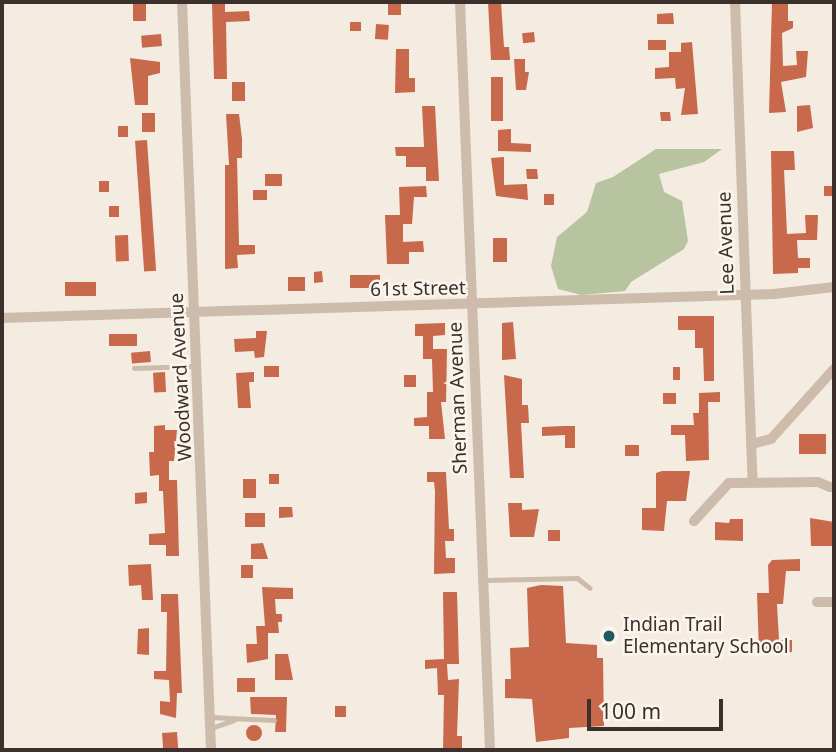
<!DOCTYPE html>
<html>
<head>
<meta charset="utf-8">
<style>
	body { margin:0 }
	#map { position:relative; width:836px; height:752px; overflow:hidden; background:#f4ebe1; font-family:"Noto Sans",sans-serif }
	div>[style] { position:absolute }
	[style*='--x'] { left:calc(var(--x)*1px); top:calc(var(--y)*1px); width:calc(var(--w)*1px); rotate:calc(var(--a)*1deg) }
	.green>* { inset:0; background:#b8c4a0 }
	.building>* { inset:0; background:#c8694b; transform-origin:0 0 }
	.round { border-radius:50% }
	.lane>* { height:5px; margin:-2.5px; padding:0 2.5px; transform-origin:2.5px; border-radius:2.5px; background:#cdbbac }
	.street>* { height:10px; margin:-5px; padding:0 5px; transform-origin:5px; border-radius:5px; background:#cdbbac }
	.dots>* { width:19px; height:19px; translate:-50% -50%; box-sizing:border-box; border:4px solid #fbf5ee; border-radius:50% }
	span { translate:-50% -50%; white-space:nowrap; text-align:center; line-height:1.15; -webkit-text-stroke:5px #fbf5ee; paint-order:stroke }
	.street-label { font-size:19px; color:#3b302b }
	.poi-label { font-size:19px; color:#3b302b }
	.left { translate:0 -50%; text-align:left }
	.frame { position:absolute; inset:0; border:4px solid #3b302b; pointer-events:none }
	.scale { position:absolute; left:587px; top:699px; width:136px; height:32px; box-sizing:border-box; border:4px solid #3b302b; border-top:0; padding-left:9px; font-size:21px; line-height:24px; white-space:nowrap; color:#3b302b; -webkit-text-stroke:5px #fbf5ee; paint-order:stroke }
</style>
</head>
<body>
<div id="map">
	<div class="green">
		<div style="clip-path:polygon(656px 149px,722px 149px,704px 162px,659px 174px,664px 192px,682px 201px,688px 241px,684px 249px,631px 282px,625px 291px,581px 295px,558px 289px,551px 266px,557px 237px,587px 212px,596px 183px,613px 177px)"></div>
	</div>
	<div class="building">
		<div style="left:133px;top:2px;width:13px;height:19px"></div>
		<div style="clip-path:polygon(212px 2px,225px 2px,225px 12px,249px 11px,250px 21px,226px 22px,227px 79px,214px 79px)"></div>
		<div style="left:388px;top:2px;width:13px;height:13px"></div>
		<div style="clip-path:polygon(488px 2px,501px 2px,504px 47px,509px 47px,510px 60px,491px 60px)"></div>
		<div style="clip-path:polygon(772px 2px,788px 2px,788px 21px,793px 21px,793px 28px,782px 33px,783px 66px,797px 65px,796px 51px,808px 51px,806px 77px,781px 82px,786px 112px,769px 113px)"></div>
		<div style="clip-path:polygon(673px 13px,674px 24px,657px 24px,657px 14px)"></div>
		<div style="left:350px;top:22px;width:11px;height:9px"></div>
		<div style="left:376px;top:24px;width:13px;height:15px;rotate:4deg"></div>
		<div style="left:534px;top:32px;width:10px;height:12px;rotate:84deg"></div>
		<div style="left:161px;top:34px;width:12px;height:20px;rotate:85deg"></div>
		<div style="left:666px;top:40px;width:10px;height:18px;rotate:90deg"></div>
		<div style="clip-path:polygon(692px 42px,698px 114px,681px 115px,685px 88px,676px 89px,675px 78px,655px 79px,655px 68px,669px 67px,669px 52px,681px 52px,681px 43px)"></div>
		<div style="clip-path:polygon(396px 49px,409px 49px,409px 78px,415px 78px,415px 92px,395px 93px)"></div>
		<div style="clip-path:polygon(130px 58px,160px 62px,160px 73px,148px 76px,148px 105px,135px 105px)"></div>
		<div style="clip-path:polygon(514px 59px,525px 59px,525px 72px,529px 72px,526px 90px,516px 90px)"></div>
		<div style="left:491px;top:77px;width:12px;height:44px"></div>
		<div style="left:232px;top:82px;width:13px;height:19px"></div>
		<div style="clip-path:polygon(810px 105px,813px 128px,797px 132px,797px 106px)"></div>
		<div style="clip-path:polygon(422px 106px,435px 106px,439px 181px,426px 181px,426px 167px,406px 167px,406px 156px,396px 156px,395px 147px,424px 147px)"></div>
		<div style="clip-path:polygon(660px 112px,670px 112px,671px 121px,661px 121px)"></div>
		<div style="left:142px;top:113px;width:13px;height:19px"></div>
		<div style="clip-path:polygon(226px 114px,239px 114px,242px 139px,242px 158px,237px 158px,239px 245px,255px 245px,255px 254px,237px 255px,238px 268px,225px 269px,225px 165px,229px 165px)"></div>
		<div style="left:118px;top:126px;width:10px;height:11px"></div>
		<div style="clip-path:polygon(511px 129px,511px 143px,531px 144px,531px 152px,498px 151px,498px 130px)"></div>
		<div style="left:147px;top:140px;width:131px;height:12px;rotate:86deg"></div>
		<div style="clip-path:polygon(771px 151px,794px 151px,795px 170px,784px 170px,787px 234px,806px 233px,805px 215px,818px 215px,817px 240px,797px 240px,798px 258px,810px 258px,810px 268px,798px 268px,798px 273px,773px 274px)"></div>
		<div style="clip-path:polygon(504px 157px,504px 185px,527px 184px,528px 200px,496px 196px,491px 158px)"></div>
		<div style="clip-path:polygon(526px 169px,537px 169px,538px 179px,527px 179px)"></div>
		<div style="left:265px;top:174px;width:17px;height:12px"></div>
		<div style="left:99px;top:181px;width:10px;height:11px"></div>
		<div style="clip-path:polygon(426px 186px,427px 197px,414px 197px,412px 224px,403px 224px,403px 242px,423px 241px,424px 252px,409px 252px,409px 264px,387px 264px,385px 215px,400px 215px,399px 187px)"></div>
		<div style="left:834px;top:186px;width:10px;height:10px;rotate:90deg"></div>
		<div style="left:253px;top:190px;width:14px;height:10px"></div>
		<div style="left:544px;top:194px;width:10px;height:11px"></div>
		<div style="left:109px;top:206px;width:10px;height:11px"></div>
		<div style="left:128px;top:235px;width:26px;height:13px;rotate:88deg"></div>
		<div style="left:493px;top:238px;width:14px;height:24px"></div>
		<div style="clip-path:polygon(322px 271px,323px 282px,314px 283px,314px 272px)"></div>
		<div style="left:350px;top:275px;width:30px;height:13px"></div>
		<div style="left:288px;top:277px;width:17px;height:14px"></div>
		<div style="left:96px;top:282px;width:14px;height:31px;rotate:90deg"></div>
		<div style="clip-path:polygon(678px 316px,714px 316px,714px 381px,704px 381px,703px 348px,695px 348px,695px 330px,678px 330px)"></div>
		<div style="clip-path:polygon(513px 322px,516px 359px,502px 360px,502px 323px)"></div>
		<div style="clip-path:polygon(445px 323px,445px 335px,433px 336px,433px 349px,447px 349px,446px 402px,441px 402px,445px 439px,429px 439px,429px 426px,414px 426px,414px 418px,427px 417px,427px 392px,433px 392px,432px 359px,423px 359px,423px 336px,415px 336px,415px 324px)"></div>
		<div style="clip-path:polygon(256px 331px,267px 331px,264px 357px,255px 358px,254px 351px,235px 352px,234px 339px,256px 338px)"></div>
		<div style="left:137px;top:334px;width:12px;height:28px;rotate:90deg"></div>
		<div style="left:150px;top:351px;width:11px;height:19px;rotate:85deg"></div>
		<div style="left:264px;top:366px;width:15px;height:11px"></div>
		<div style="left:673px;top:367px;width:7px;height:13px"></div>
		<div style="left:165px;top:372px;width:20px;height:12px;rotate:87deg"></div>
		<div style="clip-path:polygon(254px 372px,254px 382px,249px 382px,251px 408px,238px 408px,236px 373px)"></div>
		<div style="left:404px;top:375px;width:12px;height:12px"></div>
		<div style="clip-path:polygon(504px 375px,522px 379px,522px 405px,528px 405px,529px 423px,521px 423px,524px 478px,510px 478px)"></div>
		<div style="clip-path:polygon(720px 392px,720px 402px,708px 402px,709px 460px,686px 461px,685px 435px,671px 435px,671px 425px,694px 425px,693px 413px,699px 413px,699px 393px)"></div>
		<div style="left:676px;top:393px;width:11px;height:13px;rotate:90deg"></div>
		<div style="clip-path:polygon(165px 425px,165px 430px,177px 430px,174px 461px,169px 461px,169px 480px,177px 480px,179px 556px,166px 556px,166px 545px,149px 545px,149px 534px,165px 533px,163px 491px,159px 491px,159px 475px,150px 476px,149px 452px,154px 452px,154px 426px)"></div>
		<div style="clip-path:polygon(564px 426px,575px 426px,575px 448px,565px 448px,565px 435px,542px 436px,542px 427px)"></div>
		<div style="left:799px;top:434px;width:27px;height:20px"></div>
		<div style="left:625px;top:445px;width:14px;height:11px"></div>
		<div style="clip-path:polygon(662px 471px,690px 471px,686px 501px,667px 501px,664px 531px,642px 530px,642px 508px,656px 508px,656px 473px)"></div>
		<div style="clip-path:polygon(427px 472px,446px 472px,449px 529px,454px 529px,454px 541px,445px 541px,446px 558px,455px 558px,455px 573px,434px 574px,435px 491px,434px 482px,427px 482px)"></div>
		<div style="left:269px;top:474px;width:10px;height:10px"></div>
		<div style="left:243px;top:479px;width:13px;height:19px"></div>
		<div style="clip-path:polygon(147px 492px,147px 503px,135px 504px,135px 493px)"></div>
		<div style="clip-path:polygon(508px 503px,522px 503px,522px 510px,539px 509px,534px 537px,510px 537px)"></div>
		<div style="clip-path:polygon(279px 507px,292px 507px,293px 517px,279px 518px)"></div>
		<div style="left:245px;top:513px;width:20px;height:14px"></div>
		<div style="clip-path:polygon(810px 518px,834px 522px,834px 546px,811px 546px)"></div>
		<div style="clip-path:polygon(730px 519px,743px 519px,743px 541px,715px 540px,715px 522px,729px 523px)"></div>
		<div style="left:548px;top:530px;width:12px;height:11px"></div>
		<div style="clip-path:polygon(263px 543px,268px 559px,251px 559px,251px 544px)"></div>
		<div style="clip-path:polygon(800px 559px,800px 571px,786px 571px,783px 604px,777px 604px,779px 640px,792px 640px,792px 652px,759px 653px,757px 593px,769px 593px,768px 565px,772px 560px)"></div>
		<div style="clip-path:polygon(151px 564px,153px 600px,142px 600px,141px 585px,129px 586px,128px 565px)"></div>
		<div style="left:241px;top:565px;width:12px;height:13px"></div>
		<div style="clip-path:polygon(541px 585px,563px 586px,566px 643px,597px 645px,597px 658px,603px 658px,604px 726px,569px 728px,569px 738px,536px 742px,532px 699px,505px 698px,505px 679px,511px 679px,510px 648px,529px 647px,527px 588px)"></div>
		<div style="clip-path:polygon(262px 587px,293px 588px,293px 599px,275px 599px,276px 614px,282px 614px,282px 622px,278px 622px,279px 633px,268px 633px,268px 659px,247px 663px,246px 644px,257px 644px,256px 626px,265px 626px)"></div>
		<div style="clip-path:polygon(443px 592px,457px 592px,459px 664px,447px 664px,448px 680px,459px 679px,457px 736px,462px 736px,462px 750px,443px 750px,444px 695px,438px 695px,437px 668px,425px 669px,425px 660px,444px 659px)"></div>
		<div style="clip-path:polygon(161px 594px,178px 594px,182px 693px,177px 693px,176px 718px,160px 714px,160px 701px,170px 702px,169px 680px,154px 679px,154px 671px,166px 671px,167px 612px,161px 612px)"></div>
		<div style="clip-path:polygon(149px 628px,149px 655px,137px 654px,138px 629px)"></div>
		<div style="clip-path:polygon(275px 654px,288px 654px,293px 680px,275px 680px)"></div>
		<div style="left:255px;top:678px;width:14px;height:18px;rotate:90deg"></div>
		<div style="clip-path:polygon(250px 697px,287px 697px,286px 732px,275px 732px,276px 715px,251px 714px)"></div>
		<div style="left:346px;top:706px;width:11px;height:11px;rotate:90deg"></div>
		<div class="round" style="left:246px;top:725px;width:16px;height:16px"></div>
		<div style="left:177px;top:732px;width:16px;height:15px;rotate:86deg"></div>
	</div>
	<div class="lane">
		<div style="--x:134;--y:368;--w:61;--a:-1.9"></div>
		<div style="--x:483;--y:580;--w:94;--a:-1.2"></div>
		<div style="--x:577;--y:578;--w:16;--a:38"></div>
		<div style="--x:210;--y:717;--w:64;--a:2.7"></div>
		<div style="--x:211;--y:728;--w:24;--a:-19"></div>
		<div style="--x:525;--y:750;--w:75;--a:0"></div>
	</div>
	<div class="street">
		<div style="--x:182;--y:2;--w:749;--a:87.78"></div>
		<div style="--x:460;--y:2;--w:749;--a:87.7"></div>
		<div style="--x:735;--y:2;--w:481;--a:87.9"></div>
		<div style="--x:2;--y:318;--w:772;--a:-1.78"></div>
		<div style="--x:774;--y:294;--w:60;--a:-6.7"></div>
		<div style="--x:752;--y:444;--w:20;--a:-15"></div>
		<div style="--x:771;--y:439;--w:94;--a:-48"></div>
		<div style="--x:694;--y:521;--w:52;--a:-47.4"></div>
		<div style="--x:729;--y:483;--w:89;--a:-0.6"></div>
		<div style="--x:818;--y:482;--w:13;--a:23"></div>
		<div style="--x:817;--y:602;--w:17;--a:0"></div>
	</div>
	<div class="dots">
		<div style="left:609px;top:636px;background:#1f5a5e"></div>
	</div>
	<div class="street-label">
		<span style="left:726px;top:243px;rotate:-92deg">Lee Avenue</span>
		<span style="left:418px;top:289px;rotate:-1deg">61st Street</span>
		<span style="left:181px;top:377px;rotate:-93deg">Woodward Avenue</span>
		<span style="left:458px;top:398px;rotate:-92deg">Sherman Avenue</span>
	</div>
	<div class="poi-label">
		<span class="left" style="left:623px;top:636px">Indian Trail<br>Elementary School</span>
	</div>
	<div class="frame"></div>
	<div class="scale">100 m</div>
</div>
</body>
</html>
